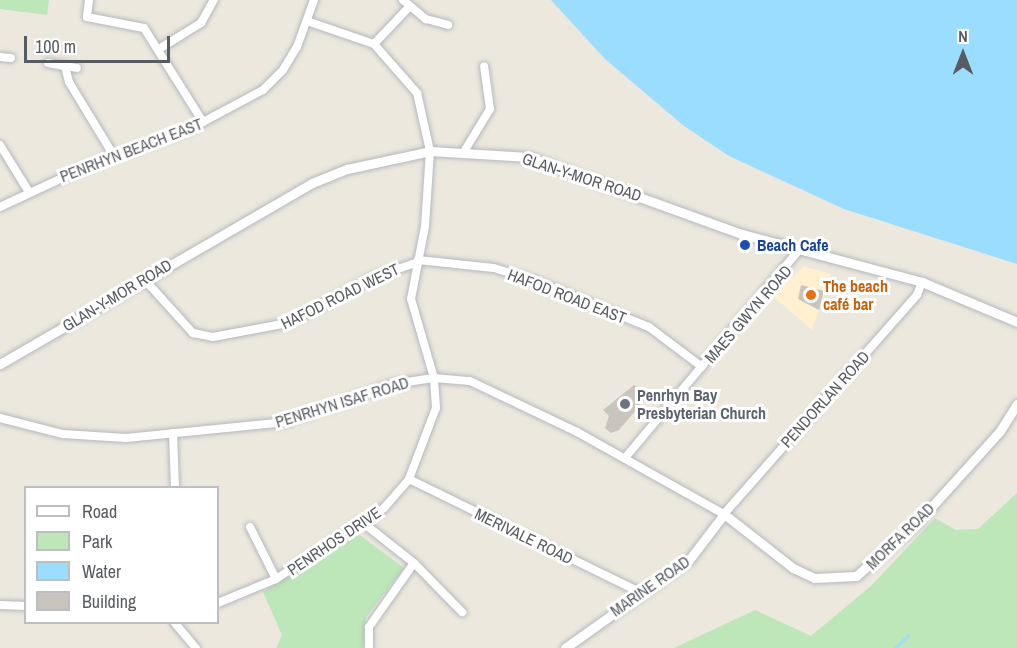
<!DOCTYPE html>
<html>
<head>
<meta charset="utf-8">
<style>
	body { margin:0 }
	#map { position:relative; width:1017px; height:648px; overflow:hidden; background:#ece8de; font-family:"Archivo Narrow",sans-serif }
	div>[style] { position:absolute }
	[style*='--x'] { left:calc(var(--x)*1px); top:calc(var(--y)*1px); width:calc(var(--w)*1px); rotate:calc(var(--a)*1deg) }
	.commercial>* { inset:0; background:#fff0d0 }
	.green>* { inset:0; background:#bde6b9 }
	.water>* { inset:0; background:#9bddff }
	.stream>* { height:3px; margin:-1.5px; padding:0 1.5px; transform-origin:1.5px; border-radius:1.5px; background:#9bddff }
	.building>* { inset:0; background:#c9c4bd }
	.roads { filter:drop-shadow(0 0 2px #b5b8bd) drop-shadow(0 0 2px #b5b8bd) }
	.minor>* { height:8px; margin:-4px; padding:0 4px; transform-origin:4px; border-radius:4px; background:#fff }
	.tertiary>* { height:9px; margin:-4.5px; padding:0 4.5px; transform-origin:4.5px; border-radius:4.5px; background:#fff }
	.dots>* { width:16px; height:16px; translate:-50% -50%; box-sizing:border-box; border:3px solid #fff; border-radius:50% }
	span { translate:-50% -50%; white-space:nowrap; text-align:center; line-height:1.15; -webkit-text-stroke:6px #fff; paint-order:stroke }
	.street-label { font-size:16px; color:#585c61 }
	.transit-label { font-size:16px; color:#164399; font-weight:700 }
	.left { translate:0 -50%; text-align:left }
	.food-label { font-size:16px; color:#c56008; font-weight:700 }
	.worship-label { font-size:16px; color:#5b616d; font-weight:700 }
	.legend { position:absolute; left:24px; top:486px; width:195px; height:138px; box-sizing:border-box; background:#fff; border:2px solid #bcbec0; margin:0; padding:8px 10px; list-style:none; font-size:18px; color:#585c61 }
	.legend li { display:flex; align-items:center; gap:12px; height:30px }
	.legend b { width:30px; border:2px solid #bcbec0 }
	.north { position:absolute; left:933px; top:24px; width:60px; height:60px; -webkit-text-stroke:4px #fff; paint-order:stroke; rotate:0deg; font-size:16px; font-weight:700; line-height:24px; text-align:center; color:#585c61 }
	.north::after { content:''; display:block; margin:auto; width:21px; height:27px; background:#585c61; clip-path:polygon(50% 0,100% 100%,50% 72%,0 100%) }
	.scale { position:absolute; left:24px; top:36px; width:146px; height:27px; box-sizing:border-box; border:3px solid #585c61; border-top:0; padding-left:8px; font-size:18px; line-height:21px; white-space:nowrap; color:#585c61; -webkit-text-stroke:4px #fff; paint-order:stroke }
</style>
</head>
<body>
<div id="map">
	<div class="commercial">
		<div style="clip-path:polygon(803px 266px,831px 274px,812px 330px,774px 297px)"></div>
	</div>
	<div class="green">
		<div style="clip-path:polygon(0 0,49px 0,47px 15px,0 9px)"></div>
		<div style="clip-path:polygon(1017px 493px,1017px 648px,674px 648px,755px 610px,811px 636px,871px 586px,935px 518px,956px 530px,978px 529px)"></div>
		<div style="clip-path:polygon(357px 533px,404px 568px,366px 617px,363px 648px,276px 648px,282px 635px,263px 592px)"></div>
	</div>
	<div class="water">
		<div style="clip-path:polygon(551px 0,1017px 0,1017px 264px,844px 209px,729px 156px,684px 126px,605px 59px)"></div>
	</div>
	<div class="stream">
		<div style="--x:895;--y:648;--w:18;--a:-45"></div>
	</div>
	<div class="building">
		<div style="clip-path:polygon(801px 285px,824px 291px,819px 310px,798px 299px)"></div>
		<div style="clip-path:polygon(634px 385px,647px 397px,619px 430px,611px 433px,605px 428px,609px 416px,603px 410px)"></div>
	</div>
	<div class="roads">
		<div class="minor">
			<div style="--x:89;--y:0;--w:17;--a:97"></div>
			<div style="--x:87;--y:17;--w:58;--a:10.9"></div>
			<div style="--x:144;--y:28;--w:111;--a:57.9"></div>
			<div style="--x:403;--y:0;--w:30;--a:40"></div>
			<div style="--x:426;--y:19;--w:23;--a:15"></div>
			<div style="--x:374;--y:44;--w:50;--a:-46.6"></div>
			<div style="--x:159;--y:49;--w:49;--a:-31.8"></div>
			<div style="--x:201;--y:23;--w:26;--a:-61"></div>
			<div style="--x:0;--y:57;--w:11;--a:5"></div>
			<div style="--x:48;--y:63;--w:17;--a:10"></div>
			<div style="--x:65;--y:66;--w:16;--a:76"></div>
			<div style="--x:69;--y:82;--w:87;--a:58.7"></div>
			<div style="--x:65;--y:66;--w:12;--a:9"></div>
			<div style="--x:0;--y:145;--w:55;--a:58.3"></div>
			<div style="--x:465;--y:150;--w:48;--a:-58.6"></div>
			<div style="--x:490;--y:109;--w:43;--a:-97.9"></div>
			<div style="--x:0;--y:207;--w:99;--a:-25"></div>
			<div style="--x:90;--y:165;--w:104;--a:-19.7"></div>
			<div style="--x:188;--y:130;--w:85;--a:-28.1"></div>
			<div style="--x:263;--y:90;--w:28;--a:-45"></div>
			<div style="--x:283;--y:70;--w:27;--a:-59"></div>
			<div style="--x:297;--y:47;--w:50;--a:-70.1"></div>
			<div style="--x:418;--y:260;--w:76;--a:6"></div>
			<div style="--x:494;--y:268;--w:41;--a:17.1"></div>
			<div style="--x:533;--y:280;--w:125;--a:22.1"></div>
			<div style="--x:649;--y:327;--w:66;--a:37"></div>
			<div style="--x:144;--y:279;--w:73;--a:47.8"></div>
			<div style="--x:193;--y:333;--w:20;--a:11"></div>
			<div style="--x:213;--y:337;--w:76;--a:-10.6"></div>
			<div style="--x:288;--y:323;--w:98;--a:-28.1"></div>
			<div style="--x:374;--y:277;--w:46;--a:-18.8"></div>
			<div style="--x:0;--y:418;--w:65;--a:14.3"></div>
			<div style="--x:63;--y:434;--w:63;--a:3.6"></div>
			<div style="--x:126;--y:438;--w:161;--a:-5.7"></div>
			<div style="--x:286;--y:422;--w:114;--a:-19.6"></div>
			<div style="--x:393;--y:384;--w:41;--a:-8.3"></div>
			<div style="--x:434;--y:378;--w:36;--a:5"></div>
			<div style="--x:470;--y:381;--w:119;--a:25.5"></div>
			<div style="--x:577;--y:432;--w:168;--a:29.2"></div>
			<div style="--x:724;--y:514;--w:292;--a:-48.6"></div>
			<div style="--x:917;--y:295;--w:14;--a:-69"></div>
			<div style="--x:173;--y:433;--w:55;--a:87.9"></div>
			<div style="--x:625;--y:458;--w:270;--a:-50.1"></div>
			<div style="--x:409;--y:479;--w:257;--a:26.1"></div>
			<div style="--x:362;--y:522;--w:66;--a:38.3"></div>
			<div style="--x:414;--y:563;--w:69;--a:45.6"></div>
			<div style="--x:250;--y:527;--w:58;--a:63.4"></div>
			<div style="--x:218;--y:603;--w:63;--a:-22.5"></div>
			<div style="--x:276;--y:579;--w:129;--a:-33.3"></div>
			<div style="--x:384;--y:508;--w:38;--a:-49"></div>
			<div style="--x:409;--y:479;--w:76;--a:-69.2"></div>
			<div style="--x:436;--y:408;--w:30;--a:-94"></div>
			<div style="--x:434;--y:378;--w:82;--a:-106.2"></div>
			<div style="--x:411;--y:299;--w:74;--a:-79.1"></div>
			<div style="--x:425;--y:226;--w:75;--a:-86.2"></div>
			<div style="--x:430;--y:151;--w:59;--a:-102.6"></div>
			<div style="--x:417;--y:93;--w:65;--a:-131.3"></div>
			<div style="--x:374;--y:44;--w:71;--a:-161.1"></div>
			<div style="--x:0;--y:605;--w:26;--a:2"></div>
			<div style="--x:174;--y:622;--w:34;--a:50"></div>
			<div style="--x:369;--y:648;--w:21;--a:-90"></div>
			<div style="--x:369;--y:627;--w:78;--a:-54.9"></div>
		</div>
		<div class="tertiary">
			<div style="--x:0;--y:364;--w:361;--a:-30.1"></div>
			<div style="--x:312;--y:183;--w:38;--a:-22"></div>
			<div style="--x:347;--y:169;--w:85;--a:-12.2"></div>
			<div style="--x:430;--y:151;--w:99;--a:3.5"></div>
			<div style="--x:529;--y:157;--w:226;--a:19.9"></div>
			<div style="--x:742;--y:234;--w:186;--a:14.9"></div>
			<div style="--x:922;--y:282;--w:103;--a:22.8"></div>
			<div style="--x:565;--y:648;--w:152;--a:-35.4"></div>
			<div style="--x:689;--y:560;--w:58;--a:-52.7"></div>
			<div style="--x:724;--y:514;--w:88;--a:38"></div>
			<div style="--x:793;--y:568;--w:23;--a:25"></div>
			<div style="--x:814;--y:578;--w:42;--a:-2.7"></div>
			<div style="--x:856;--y:576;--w:79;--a:-40.9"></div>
			<div style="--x:916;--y:524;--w:125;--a:-47.9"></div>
			<div style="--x:1000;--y:431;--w:32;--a:-58"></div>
		</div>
	</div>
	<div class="dots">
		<div style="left:745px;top:245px;background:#1a4fb4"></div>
		<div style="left:811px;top:295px;background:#e8710a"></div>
		<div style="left:625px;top:404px;background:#6b7280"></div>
	</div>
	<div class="street-label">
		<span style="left:131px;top:150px;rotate:-21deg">PENRHYN BEACH EAST</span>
		<span style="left:582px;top:177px;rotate:18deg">GLAN-Y-MOR ROAD</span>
		<span style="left:117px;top:295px;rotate:-31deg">GLAN-Y-MOR ROAD</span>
		<span style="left:340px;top:296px;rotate:-26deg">HAFOD ROAD WEST</span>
		<span style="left:567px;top:296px;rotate:21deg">HAFOD ROAD EAST</span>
		<span style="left:748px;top:314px;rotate:-49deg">MAES GWYN ROAD</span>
		<span style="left:825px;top:399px;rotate:-48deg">PENDORLAN ROAD</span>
		<span style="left:342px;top:402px;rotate:-17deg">PENRHYN ISAF ROAD</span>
		<span style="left:524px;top:536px;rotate:26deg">MERIVALE ROAD</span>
		<span style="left:900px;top:536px;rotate:-44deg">MORFA ROAD</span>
		<span style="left:334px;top:541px;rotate:-34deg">PENRHOS DRIVE</span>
		<span style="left:650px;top:586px;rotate:-35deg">MARINE ROAD</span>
	</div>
	<div class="transit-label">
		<span class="left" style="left:757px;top:245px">Beach Cafe</span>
	</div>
	<div class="food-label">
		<span class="left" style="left:823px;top:295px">The beach<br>café bar</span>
	</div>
	<div class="worship-label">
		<span class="left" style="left:637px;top:404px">Penrhyn Bay<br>Presbyterian Church</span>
	</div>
	<ul class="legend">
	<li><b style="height:8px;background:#fff"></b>Road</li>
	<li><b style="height:16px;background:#bde6b9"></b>Park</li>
	<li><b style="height:16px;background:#9bddff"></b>Water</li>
	<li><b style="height:16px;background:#c9c4bd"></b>Building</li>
	</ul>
	<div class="north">N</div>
	<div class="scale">100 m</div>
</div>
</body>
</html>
